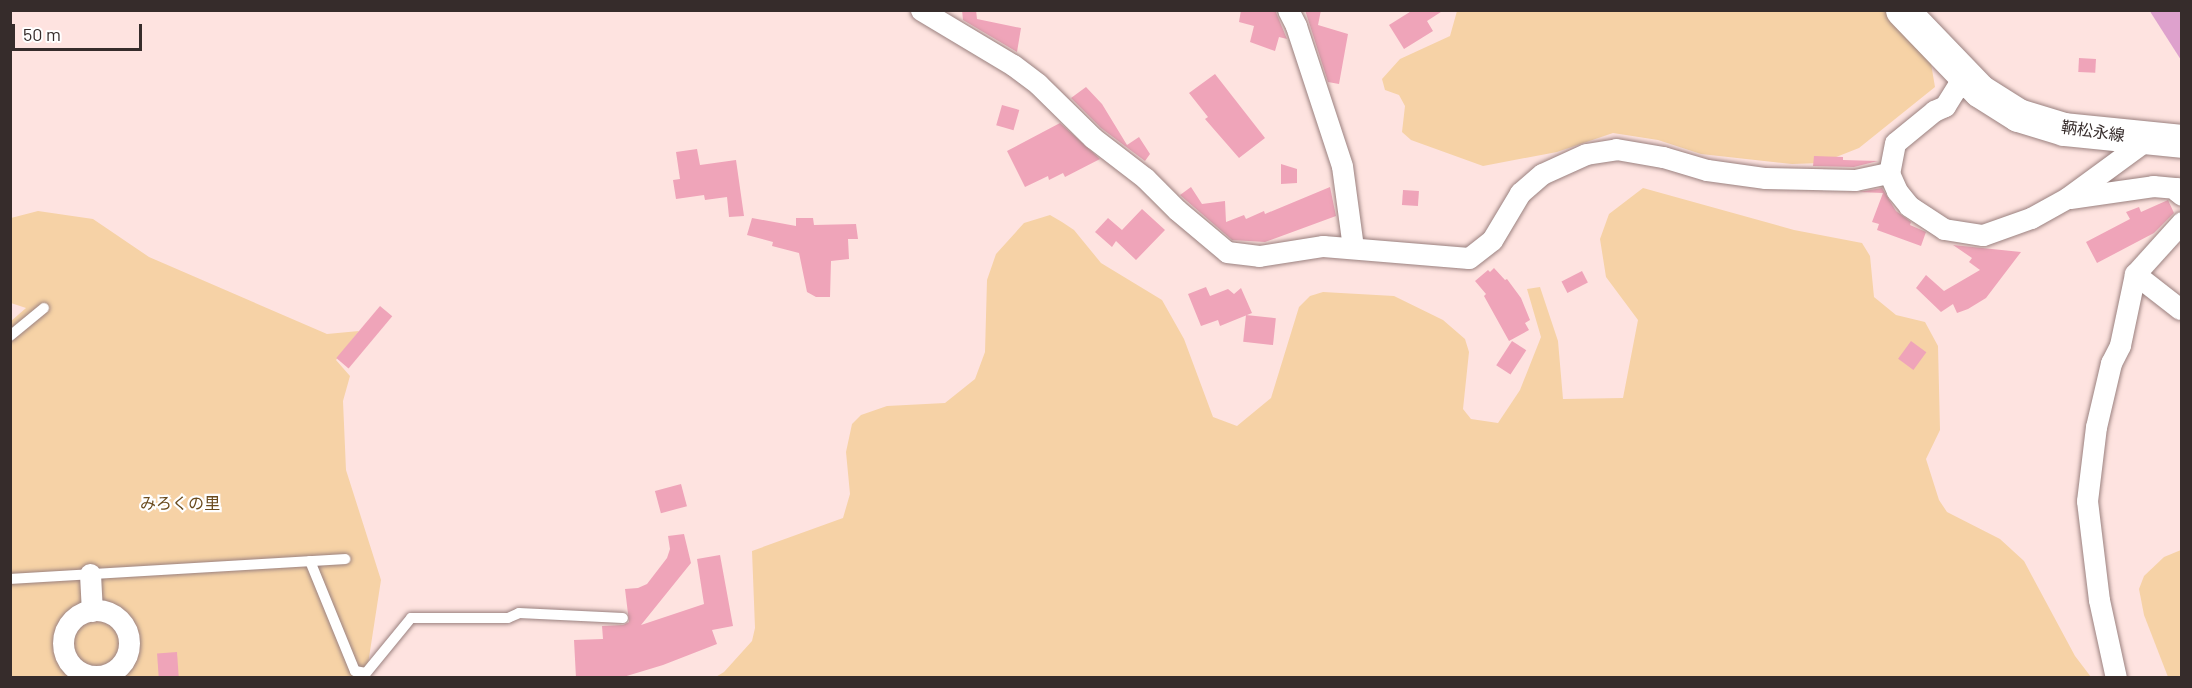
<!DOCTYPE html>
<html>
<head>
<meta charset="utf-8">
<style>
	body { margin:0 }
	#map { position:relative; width:2192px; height:688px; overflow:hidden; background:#fee3e0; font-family:Barlow,"Noto Sans JP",sans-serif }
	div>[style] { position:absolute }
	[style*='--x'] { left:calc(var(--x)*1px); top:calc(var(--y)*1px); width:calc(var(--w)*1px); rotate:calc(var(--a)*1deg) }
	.green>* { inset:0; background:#f6d2a6 }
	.water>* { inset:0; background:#dea1cd }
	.building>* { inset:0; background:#efa4b9; transform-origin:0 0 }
	.roads { filter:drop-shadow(0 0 2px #9a817f) drop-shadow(0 0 2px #9a817f) }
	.lane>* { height:10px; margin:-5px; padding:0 5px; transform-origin:5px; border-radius:5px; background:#fff }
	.street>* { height:21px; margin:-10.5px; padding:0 10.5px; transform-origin:10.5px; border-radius:10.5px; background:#fff }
	.street>.ring { margin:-10.5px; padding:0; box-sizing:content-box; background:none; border:21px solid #fff; border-radius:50% }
	.primary>* { height:33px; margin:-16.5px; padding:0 16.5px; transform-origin:16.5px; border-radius:16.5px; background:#fff }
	span { translate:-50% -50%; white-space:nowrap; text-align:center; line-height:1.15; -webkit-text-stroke:4.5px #fff; paint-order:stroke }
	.street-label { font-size:16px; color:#362c2b }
	.park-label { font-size:16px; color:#694a1d }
	.frame { position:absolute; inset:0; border:12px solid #362c2b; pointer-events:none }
	.scale { position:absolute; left:12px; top:24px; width:130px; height:27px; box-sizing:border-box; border:3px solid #362c2b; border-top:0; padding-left:8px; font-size:18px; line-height:21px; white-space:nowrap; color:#362c2b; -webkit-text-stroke:4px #fff; paint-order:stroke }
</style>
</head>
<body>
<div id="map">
	<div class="green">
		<div style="clip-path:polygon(1893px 10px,1928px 46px,1935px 87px,1859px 148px,1821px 163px,1792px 164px,1701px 154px,1658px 140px,1613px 133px,1557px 152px,1483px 166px,1411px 140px,1402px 132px,1405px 106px,1399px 95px,1385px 90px,1382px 79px,1400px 59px,1450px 36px,1457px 11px)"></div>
		<div style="clip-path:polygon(1643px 188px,1794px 230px,1862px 243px,1870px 256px,1874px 297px,1896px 315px,1925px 322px,1938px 346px,1940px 430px,1926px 459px,1939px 500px,1947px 512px,2000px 539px,2024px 561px,2075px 656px,2091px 677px,714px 678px,724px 672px,752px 641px,755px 628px,752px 551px,843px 518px,850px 494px,846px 452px,852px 424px,861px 415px,887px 406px,945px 403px,975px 379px,985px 352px,987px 280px,996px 254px,1024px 223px,1050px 215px,1062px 222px,1074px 230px,1101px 263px,1162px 300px,1184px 339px,1213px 417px,1237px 426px,1271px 398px,1299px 307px,1310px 296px,1323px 292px,1394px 296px,1443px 320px,1465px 339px,1469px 352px,1463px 409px,1471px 419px,1498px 423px,1520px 390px,1541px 337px,1527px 289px,1540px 287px,1558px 341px,1563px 399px,1623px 398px,1638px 320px,1606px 277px,1600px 239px,1609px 214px)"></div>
		<div style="clip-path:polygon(38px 211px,93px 219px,149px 257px,327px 334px,359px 331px,336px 360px,350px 376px,343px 401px,346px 470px,381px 580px,366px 677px,11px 677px,10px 322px,26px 308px,11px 303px,11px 218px)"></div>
		<div style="clip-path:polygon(2181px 550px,2181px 677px,2168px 677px,2144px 615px,2139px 589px,2144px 576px,2164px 557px)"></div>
	</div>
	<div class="water">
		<div style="clip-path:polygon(2150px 11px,2181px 11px,2181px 60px,2151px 13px)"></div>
	</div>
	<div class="building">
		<div style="clip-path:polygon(962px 10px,976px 10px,977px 19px,1021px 28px,1017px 52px,963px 20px)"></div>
		<div style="clip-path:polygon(1241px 10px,1275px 10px,1287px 39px,1279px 37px,1275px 51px,1250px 42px,1254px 26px,1239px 22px)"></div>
		<div style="clip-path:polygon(1305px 10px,1321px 10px,1318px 25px,1348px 34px,1339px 84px,1328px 82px)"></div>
		<div style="clip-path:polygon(1413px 10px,1444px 10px,1427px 21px,1433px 31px,1404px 49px,1389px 25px)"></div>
		<div style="left:2079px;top:58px;width:17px;height:14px;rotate:3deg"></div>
		<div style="clip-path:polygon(1215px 74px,1265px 138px,1239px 158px,1205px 119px,1208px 117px,1189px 93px)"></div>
		<div style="clip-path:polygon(1086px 87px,1102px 104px,1127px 145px,1139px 137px,1150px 154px,1145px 161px,1101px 128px,1071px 98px)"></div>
		<div style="left:1002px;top:105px;width:18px;height:21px;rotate:16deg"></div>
		<div style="clip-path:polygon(1060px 123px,1100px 159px,1065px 177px,1063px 173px,1049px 180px,1048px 176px,1025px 187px,1007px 151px)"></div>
		<div style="clip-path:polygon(697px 149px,700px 165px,736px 160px,744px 216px,729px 217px,727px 197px,705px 200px,704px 195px,676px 199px,673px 180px,680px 179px,676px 152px)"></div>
		<div style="clip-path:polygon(1814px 156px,1843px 157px,1843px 160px,1878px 161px,1854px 167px,1813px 166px)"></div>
		<div style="clip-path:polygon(1281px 164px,1297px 169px,1297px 183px,1281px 184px)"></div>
		<div style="clip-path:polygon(1191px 187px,1202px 204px,1225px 201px,1226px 222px,1244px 215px,1246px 219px,1264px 211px,1265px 214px,1330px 187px,1336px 216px,1265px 242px,1232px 240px,1180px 195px)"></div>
		<div style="clip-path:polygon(1882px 188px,1896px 211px,1911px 222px,1910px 225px,1926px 232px,1921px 246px,1877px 230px,1879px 224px,1872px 222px,1883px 193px,1859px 192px)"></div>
		<div style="left:1403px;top:190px;width:16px;height:15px;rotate:4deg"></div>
		<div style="clip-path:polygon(2168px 200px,2174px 213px,2154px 233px,2097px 263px,2086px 242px,2130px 219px,2126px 212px,2139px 207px,2141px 212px)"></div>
		<div style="clip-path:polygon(1142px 209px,1165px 230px,1136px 260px,1116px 241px,1112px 247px,1095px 232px,1108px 218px,1122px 230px)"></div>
		<div style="clip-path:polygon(752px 218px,796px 226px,796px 218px,813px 218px,814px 225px,856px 224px,858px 239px,848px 239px,849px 259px,831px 261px,830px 297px,816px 297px,807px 292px,799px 253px,772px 246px,773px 242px,747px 235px)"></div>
		<div style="clip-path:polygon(1953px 245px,2021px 252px,1986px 298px,1968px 309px,1957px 313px,1953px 304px,1941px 312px,1916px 288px,1926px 275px,1944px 291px,1980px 270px,1969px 262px,1972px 258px)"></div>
		<div style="clip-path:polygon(1494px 268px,1505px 280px,1507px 279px,1521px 298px,1530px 320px,1525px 323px,1529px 330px,1509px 341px,1484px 296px,1486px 294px,1475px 281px,1488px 270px,1490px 272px)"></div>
		<div style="left:1582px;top:271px;width:13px;height:23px;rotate:63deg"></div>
		<div style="clip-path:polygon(1206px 287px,1210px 296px,1228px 289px,1234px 294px,1241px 288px,1252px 313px,1220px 326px,1218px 320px,1201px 326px,1188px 294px)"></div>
		<div style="left:380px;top:306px;width:16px;height:68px;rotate:40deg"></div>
		<div style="left:1246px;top:315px;width:30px;height:27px;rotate:6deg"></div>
		<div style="left:1512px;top:341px;width:17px;height:29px;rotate:33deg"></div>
		<div style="left:1911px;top:341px;width:19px;height:22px;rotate:36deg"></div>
		<div style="left:681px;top:484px;width:23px;height:27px;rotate:75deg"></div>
		<div style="clip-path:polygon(684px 534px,691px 563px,641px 625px,704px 604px,697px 559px,720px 555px,733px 626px,712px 630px,717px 644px,663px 665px,620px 678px,576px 678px,574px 640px,603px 639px,602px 626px,623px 625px,629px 622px,625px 589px,638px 588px,647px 584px,667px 558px,670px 549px,668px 536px)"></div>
		<div style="left:177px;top:652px;width:26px;height:20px;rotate:86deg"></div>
	</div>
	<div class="roads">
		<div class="lane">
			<div style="--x:10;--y:336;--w:44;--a:-39.5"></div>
			<div style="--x:310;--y:561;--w:119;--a:67.8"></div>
			<div style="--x:355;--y:671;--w:11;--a:10"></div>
			<div style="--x:366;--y:673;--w:71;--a:-50.7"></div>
			<div style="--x:411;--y:618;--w:97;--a:0"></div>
			<div style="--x:508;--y:618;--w:12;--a:-24"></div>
			<div style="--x:519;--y:613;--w:104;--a:2.8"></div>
			<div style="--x:10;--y:579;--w:336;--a:-3.4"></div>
		</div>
		<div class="street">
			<div style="--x:921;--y:10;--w:107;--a:30.9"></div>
			<div style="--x:1013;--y:65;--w:31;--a:37"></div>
			<div style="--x:1038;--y:84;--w:77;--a:44.5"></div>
			<div style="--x:1093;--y:138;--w:66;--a:37.6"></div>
			<div style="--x:1145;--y:178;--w:45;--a:45"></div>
			<div style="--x:1177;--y:210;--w:65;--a:40"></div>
			<div style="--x:1227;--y:252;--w:32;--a:7"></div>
			<div style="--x:1259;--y:256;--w:65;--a:-8.9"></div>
			<div style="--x:1323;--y:246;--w:146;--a:4.7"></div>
			<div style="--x:1469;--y:258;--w:29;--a:-38"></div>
			<div style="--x:1492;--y:240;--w:55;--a:-59.2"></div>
			<div style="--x:1520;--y:193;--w:29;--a:-41"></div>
			<div style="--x:1542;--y:174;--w:48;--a:-24.4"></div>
			<div style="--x:1586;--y:154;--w:30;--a:-9"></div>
			<div style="--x:1616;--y:149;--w:48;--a:9.7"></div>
			<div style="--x:1663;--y:157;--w:46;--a:16.5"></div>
			<div style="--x:1707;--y:170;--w:59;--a:7.9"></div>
			<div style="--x:1765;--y:178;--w:90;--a:1.3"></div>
			<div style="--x:1855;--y:180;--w:35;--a:-12"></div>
			<div style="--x:1288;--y:10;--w:18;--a:63"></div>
			<div style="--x:1296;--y:26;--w:147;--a:71.8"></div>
			<div style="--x:1342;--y:166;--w:82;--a:82.3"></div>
			<div style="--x:1980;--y:91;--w:23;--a:-165"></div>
			<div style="--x:1958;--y:85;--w:25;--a:122"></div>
			<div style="--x:1945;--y:106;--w:12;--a:156"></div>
			<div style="--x:1934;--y:111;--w:50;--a:140.6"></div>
			<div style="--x:1895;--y:143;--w:31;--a:101"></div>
			<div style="--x:1889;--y:173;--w:20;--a:66"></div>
			<div style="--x:1897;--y:191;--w:19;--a:51"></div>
			<div style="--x:1909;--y:206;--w:42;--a:33.3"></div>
			<div style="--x:1944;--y:229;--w:39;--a:9"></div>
			<div style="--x:1983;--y:235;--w:51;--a:-19.5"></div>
			<div style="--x:2031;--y:218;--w:41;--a:-29.1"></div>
			<div style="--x:2067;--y:198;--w:102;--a:-36.2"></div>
			<div style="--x:2070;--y:198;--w:84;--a:-8.2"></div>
			<div style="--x:2153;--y:186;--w:24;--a:5"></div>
			<div style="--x:2177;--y:188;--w:3;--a:90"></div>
			<div style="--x:2177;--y:191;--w:6;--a:39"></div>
			<div style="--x:2135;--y:274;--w:57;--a:37.9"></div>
			<div style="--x:90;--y:574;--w:37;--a:87"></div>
			<div class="ring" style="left:63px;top:610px;width:45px;height:45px"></div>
			<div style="--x:2116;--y:678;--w:80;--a:-102.3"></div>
			<div style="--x:2099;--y:600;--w:100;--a:-96.9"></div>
			<div style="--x:2087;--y:501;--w:75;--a:-83.1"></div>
			<div style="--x:2096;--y:427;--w:66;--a:-76.8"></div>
			<div style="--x:2111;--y:363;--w:20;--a:-63"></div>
			<div style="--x:2120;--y:345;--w:73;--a:-78.1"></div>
			<div style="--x:2135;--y:274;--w:70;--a:-47.9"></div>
		</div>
		<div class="primary">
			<div style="--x:1902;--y:10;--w:112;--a:46.1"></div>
			<div style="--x:1980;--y:91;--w:45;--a:32.3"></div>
			<div style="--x:2018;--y:115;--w:48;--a:16.9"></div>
			<div style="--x:2064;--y:129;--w:119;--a:5.8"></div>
		</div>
	</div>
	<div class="street-label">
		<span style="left:2093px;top:131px;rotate:8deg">鞆松永線</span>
	</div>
	<div class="park-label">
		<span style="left:180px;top:503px">みろくの里</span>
	</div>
	<div class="frame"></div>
	<div class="scale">50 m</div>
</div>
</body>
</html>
